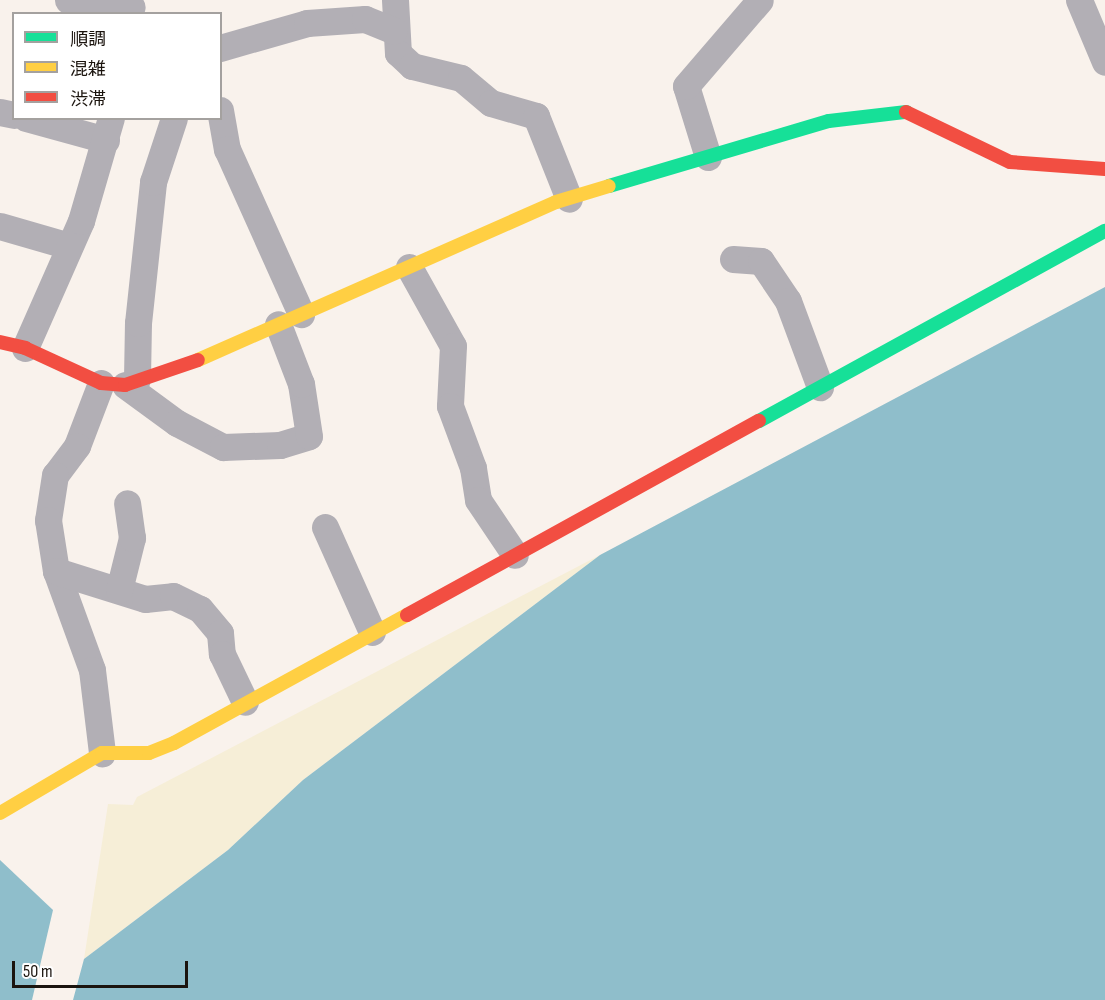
<!DOCTYPE html>
<html>
<head>
<meta charset="utf-8">
<style>
	body { margin:0 }
	#map { position:relative; width:1105px; height:1000px; overflow:hidden; background:#f9f2ec; font-family:"Sofia Sans Condensed","Noto Sans JP",sans-serif }
	div>[style] { position:absolute }
	[style*='--x'] { left:calc(var(--x)*1px); top:calc(var(--y)*1px); width:calc(var(--w)*1px); rotate:calc(var(--a)*1deg) }
	.sand>* { inset:0; background:#f6eed7 }
	.water>* { inset:0; background:#8fbecb }
	.street>* { height:27px; margin:-13.5px; padding:0 13.5px; transform-origin:13.5px; border-radius:13.5px; background:#b2afb5 }
	.fast>* { height:14px; margin:-7px; padding:0 7px; transform-origin:7px; border-radius:7px; background:#16e098 }
	.slow>* { height:14px; margin:-7px; padding:0 7px; transform-origin:7px; border-radius:7px; background:#ffcf43 }
	.jam>* { height:14px; margin:-7px; padding:0 7px; transform-origin:7px; border-radius:7px; background:#f24e42 }
	span { translate:-50% -50%; white-space:nowrap; text-align:center; line-height:1.15; -webkit-text-stroke:4.5px #fff; paint-order:stroke }
	.legend { position:absolute; left:12px; top:12px; width:210px; height:108px; box-sizing:border-box; background:#fff; border:2px solid #a4a19f; margin:0; padding:8px 10px; list-style:none; font-size:18px; color:#1b140e }
	.legend li { display:flex; align-items:center; gap:12px; height:30px }
	.legend b { width:30px; border:2px solid #a4a19f }
	.scale { position:absolute; left:12px; top:961px; width:176px; height:27px; box-sizing:border-box; border:3px solid #1b140e; border-top:0; padding-left:8px; font-size:18px; line-height:21px; white-space:nowrap; color:#1b140e; -webkit-text-stroke:4px #fff; paint-order:stroke }
</style>
</head>
<body>
<div id="map">
	<div class="sand">
		<div style="clip-path:polygon(600px 555px,303px 780px,228px 850px,84px 959px,108px 804px,133px 805px,137px 797px)"></div>
	</div>
	<div class="water">
		<div style="clip-path:polygon(1105px 287px,1105px 1000px,73px 1000px,84px 959px,228px 850px,303px 780px,600px 555px)"></div>
		<div style="clip-path:polygon(0 860px,53px 910px,32px 1000px,0 1000px)"></div>
	</div>
	<div class="street">
		<div style="--x:68;--y:0;--w:64;--a:6.2"></div>
		<div style="--x:395;--y:0;--w:53;--a:86.8"></div>
		<div style="--x:398;--y:53;--w:19;--a:43"></div>
		<div style="--x:412;--y:66;--w:50;--a:13.8"></div>
		<div style="--x:461;--y:78;--w:39;--a:40"></div>
		<div style="--x:491;--y:103;--w:47;--a:16.1"></div>
		<div style="--x:536;--y:116;--w:89;--a:68.3"></div>
		<div style="--x:1079;--y:0;--w:67;--a:67.2"></div>
		<div style="--x:220;--y:48;--w:91;--a:-16"></div>
		<div style="--x:307;--y:23;--w:58;--a:-3.9"></div>
		<div style="--x:365;--y:19;--w:31;--a:22"></div>
		<div style="--x:220;--y:110;--w:40;--a:80"></div>
		<div style="--x:227;--y:149;--w:181;--a:65.8"></div>
		<div style="--x:0;--y:112;--w:14;--a:12"></div>
		<div style="--x:26;--y:118;--w:83;--a:15.4"></div>
		<div style="--x:708;--y:157;--w:74;--a:-107.2"></div>
		<div style="--x:686;--y:86;--w:113;--a:-49.3"></div>
		<div style="--x:0;--y:226;--w:72;--a:16.2"></div>
		<div style="--x:733;--y:259;--w:28;--a:4"></div>
		<div style="--x:761;--y:261;--w:48;--a:56"></div>
		<div style="--x:788;--y:301;--w:92;--a:69.6"></div>
		<div style="--x:409;--y:267;--w:90;--a:60.9"></div>
		<div style="--x:453;--y:346;--w:60;--a:92.9"></div>
		<div style="--x:450;--y:406;--w:66;--a:69.6"></div>
		<div style="--x:473;--y:468;--w:32;--a:81"></div>
		<div style="--x:478;--y:500;--w:66;--a:56.1"></div>
		<div style="--x:25;--y:348;--w:139;--a:-66.2"></div>
		<div style="--x:81;--y:221;--w:107;--a:-73.8"></div>
		<div style="--x:137;--y:379;--w:56;--a:-89"></div>
		<div style="--x:138;--y:323;--w:142;--a:-83.9"></div>
		<div style="--x:153;--y:182;--w:67;--a:-71.8"></div>
		<div style="--x:101;--y:383;--w:67;--a:110.9"></div>
		<div style="--x:77;--y:446;--w:36;--a:127"></div>
		<div style="--x:55;--y:475;--w:46;--a:98.8"></div>
		<div style="--x:48;--y:520;--w:52;--a:81.1"></div>
		<div style="--x:56;--y:571;--w:105;--a:70"></div>
		<div style="--x:92;--y:670;--w:84;--a:83.1"></div>
		<div style="--x:125;--y:385;--w:64;--a:36.2"></div>
		<div style="--x:177;--y:423;--w:52;--a:27.6"></div>
		<div style="--x:223;--y:447;--w:57;--a:-2"></div>
		<div style="--x:280;--y:445;--w:30;--a:-17"></div>
		<div style="--x:309;--y:436;--w:53;--a:-98.7"></div>
		<div style="--x:301;--y:384;--w:64;--a:-111"></div>
		<div style="--x:325;--y:527;--w:115;--a:65.9"></div>
		<div style="--x:56;--y:571;--w:93;--a:17.5"></div>
		<div style="--x:145;--y:599;--w:28;--a:-6"></div>
		<div style="--x:173;--y:596;--w:30;--a:26"></div>
		<div style="--x:200;--y:609;--w:31;--a:50"></div>
		<div style="--x:220;--y:633;--w:21;--a:85"></div>
		<div style="--x:222;--y:654;--w:53;--a:64.4"></div>
		<div style="--x:119;--y:590;--w:54;--a:-76"></div>
		<div style="--x:132;--y:538;--w:35;--a:-98"></div>
	</div>
	<div class="fast">
		<div style="--x:609;--y:186;--w:229;--a:-16.5"></div>
		<div style="--x:829;--y:121;--w:78;--a:-6.7"></div>
		<div style="--x:759;--y:421;--w:395;--a:-28.8"></div>
	</div>
	<div class="slow">
		<div style="--x:198;--y:360;--w:391;--a:-23.8"></div>
		<div style="--x:556;--y:202;--w:55;--a:-16.8"></div>
		<div style="--x:0;--y:813;--w:118;--a:-30.5"></div>
		<div style="--x:102;--y:753;--w:47;--a:0"></div>
		<div style="--x:149;--y:753;--w:27;--a:-22"></div>
		<div style="--x:174;--y:743;--w:266;--a:-28.8"></div>
	</div>
	<div class="jam">
		<div style="--x:906;--y:112;--w:115;--a:25.7"></div>
		<div style="--x:1010;--y:162;--w:95;--a:4.2"></div>
		<div style="--x:0;--y:342;--w:26;--a:13"></div>
		<div style="--x:25;--y:348;--w:84;--a:24.7"></div>
		<div style="--x:101;--y:383;--w:24;--a:5"></div>
		<div style="--x:125;--y:385;--w:77;--a:-18.9"></div>
		<div style="--x:407;--y:615;--w:402;--a:-28.9"></div>
	</div>
	<ul class="legend">
	<li><b style="height:8px;background:#16e098"></b>順調</li>
	<li><b style="height:8px;background:#ffcf43"></b>混雑</li>
	<li><b style="height:8px;background:#f24e42"></b>渋滞</li>
	</ul>
	<div class="scale">50 m</div>
</div>
</body>
</html>
